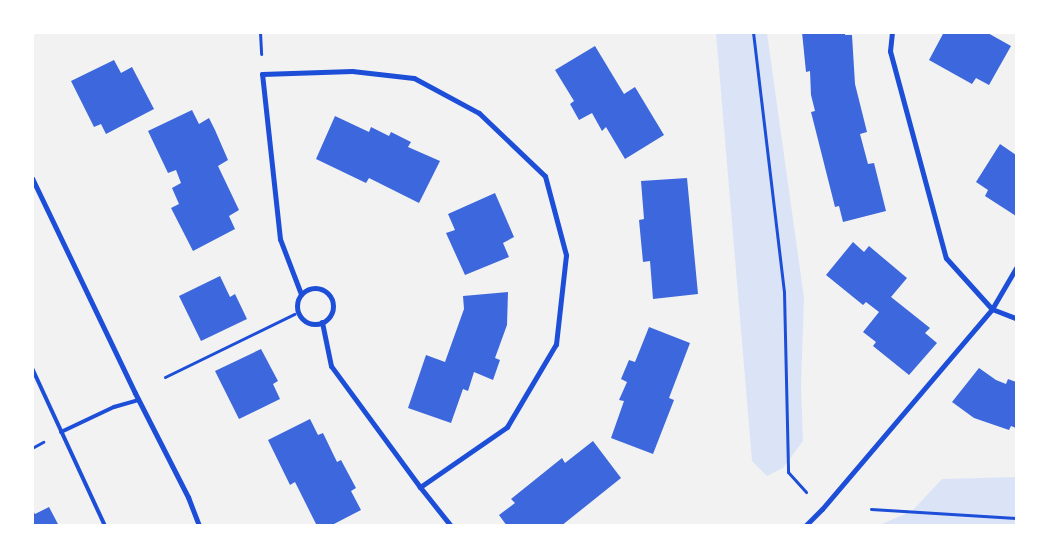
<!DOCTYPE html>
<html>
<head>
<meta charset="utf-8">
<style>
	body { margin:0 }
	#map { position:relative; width:1049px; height:558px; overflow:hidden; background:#f2f2f2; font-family:Manrope,sans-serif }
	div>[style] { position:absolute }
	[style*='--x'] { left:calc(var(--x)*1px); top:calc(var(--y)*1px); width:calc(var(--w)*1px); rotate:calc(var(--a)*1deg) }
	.green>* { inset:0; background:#dbe4f7 }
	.building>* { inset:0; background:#3d67dc }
	.path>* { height:3px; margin:-1.5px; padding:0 1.5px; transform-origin:1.5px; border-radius:1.5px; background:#1d4ed8 }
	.service>* { height:4px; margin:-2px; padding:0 2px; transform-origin:2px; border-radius:2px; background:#1d4ed8 }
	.minor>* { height:5px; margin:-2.5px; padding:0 2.5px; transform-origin:2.5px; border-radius:2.5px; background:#1d4ed8 }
	.minor>.ring { margin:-2.5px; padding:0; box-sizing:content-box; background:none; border:5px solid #1d4ed8; border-radius:50% }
	span { translate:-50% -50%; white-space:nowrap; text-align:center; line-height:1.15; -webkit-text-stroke:5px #fff; paint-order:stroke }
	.frame { position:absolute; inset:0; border:34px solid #fff; pointer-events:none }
</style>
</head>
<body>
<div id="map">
	<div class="green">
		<div style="clip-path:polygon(716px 33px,767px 33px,804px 298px,801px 386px,803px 441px,783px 468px,767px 476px,752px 461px)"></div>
		<div style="clip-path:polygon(1016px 477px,1016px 525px,877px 526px,912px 511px,942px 479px)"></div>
	</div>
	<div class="building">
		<div style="clip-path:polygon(802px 32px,845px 32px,845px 35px,852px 35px,855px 84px,867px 132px,860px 134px,868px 164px,874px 163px,886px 211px,843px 222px,839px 206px,835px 207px,811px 112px,815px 111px,811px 95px,810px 71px,806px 72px)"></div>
		<div style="clip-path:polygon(944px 32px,986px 32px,1011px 46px,989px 85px,976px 78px,972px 84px,929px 60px)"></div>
		<div style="clip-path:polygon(595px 46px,624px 94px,635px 87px,664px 135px,625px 159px,606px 127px,602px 131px,592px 113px,579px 120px,570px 104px,574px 101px,555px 70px)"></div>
		<div style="clip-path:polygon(114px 60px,121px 73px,132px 67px,154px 109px,106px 134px,101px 124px,94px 127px,71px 81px)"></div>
		<div style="clip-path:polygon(192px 110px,199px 124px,209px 118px,215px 130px,228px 160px,218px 166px,239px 210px,229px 216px,235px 229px,193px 251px,171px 208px,179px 204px,172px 188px,181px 183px,176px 170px,168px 173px,148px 131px)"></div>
		<div style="clip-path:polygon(335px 116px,369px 132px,371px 127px,389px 136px,391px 132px,411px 142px,408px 147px,440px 161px,419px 203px,369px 178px,366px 183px,316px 159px)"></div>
		<div style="clip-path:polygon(1000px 144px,1016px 155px,1016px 216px,985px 196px,988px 190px,976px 182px)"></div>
		<div style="clip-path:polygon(687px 178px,698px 294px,653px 299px,650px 261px,643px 262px,639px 220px,644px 219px,641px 181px)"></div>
		<div style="clip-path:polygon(495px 193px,514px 237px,503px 243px,509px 257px,465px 275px,446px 233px,455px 230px,448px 214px)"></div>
		<div style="clip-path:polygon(853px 242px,864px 252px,869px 246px,907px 278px,891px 297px,930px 328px,925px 333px,937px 343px,909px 375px,873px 346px,876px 342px,863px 332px,879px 312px,866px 302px,863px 305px,826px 275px)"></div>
		<div style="clip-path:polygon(220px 276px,230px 297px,235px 294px,247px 319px,201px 341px,179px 296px)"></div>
		<div style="clip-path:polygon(508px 292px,507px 325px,495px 358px,500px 360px,493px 380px,474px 372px,468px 391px,463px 389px,451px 423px,408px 408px,426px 355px,445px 362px,464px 309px,463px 296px)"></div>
		<div style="clip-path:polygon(649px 327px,690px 343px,669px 398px,674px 400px,653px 454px,611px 438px,624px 401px,619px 400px,627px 382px,621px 379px,629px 360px,635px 362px)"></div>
		<div style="clip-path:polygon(261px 349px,278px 381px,273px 384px,280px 399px,239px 419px,215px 371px)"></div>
		<div style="clip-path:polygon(979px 368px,996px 380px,1006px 384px,1008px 379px,1016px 382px,1016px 428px,1011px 426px,1009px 430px,974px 418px,952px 402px)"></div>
		<div style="clip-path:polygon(310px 419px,318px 435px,323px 433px,337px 462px,341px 460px,356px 488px,351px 491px,361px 510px,330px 526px,317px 526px,295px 482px,290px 485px,268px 440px)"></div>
		<div style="clip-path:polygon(593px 441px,621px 478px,561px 526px,507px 526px,499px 515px,515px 503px,511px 499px,562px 458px,565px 463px)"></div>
		<div style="clip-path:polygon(49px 507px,59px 526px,32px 526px,32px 509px,35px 514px)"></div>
	</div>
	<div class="path">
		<div style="--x:260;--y:32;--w:22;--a:87"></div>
		<div style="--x:753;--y:32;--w:262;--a:83.2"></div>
		<div style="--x:784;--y:292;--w:180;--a:88.7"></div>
		<div style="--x:788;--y:472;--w:27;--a:48"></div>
		<div style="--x:165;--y:377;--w:144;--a:-26"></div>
		<div style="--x:32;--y:448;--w:13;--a:-29"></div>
		<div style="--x:871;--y:509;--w:145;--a:3.6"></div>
	</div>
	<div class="service">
		<div style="--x:32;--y:368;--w:174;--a:65.2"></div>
		<div style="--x:61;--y:432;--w:59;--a:-25.3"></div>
		<div style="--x:114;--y:407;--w:26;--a:-16"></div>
	</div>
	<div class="minor">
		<div style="--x:892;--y:32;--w:19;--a:96"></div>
		<div style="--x:890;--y:51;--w:214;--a:74.9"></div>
		<div style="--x:946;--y:258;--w:69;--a:48"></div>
		<div style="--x:992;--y:309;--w:26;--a:21"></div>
		<div style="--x:32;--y:178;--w:238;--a:64.4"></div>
		<div style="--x:135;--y:393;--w:117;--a:63"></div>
		<div style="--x:188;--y:497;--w:31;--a:69"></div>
		<div class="ring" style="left:297px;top:288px;width:31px;height:31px"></div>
		<div style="--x:301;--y:294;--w:59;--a:-110.9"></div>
		<div style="--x:280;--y:239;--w:166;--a:-96.2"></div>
		<div style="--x:262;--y:74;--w:90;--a:-1.9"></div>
		<div style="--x:352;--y:71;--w:62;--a:6.4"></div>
		<div style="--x:414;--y:78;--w:74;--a:28.3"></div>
		<div style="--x:479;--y:113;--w:91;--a:43.7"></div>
		<div style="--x:545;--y:176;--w:82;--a:75.1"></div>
		<div style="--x:566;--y:255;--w:90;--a:96.4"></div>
		<div style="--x:556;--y:344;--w:96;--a:120.6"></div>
		<div style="--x:507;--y:427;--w:106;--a:145.4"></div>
		<div style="--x:420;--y:487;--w:150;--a:-126.3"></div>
		<div style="--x:331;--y:366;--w:45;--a:-101.6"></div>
		<div style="--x:420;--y:487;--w:50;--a:51.5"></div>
		<div style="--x:805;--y:526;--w:24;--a:-45"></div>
		<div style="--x:822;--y:509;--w:262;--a:-49.6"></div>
		<div style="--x:992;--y:309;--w:48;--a:-59.7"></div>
	</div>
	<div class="frame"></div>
</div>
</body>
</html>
